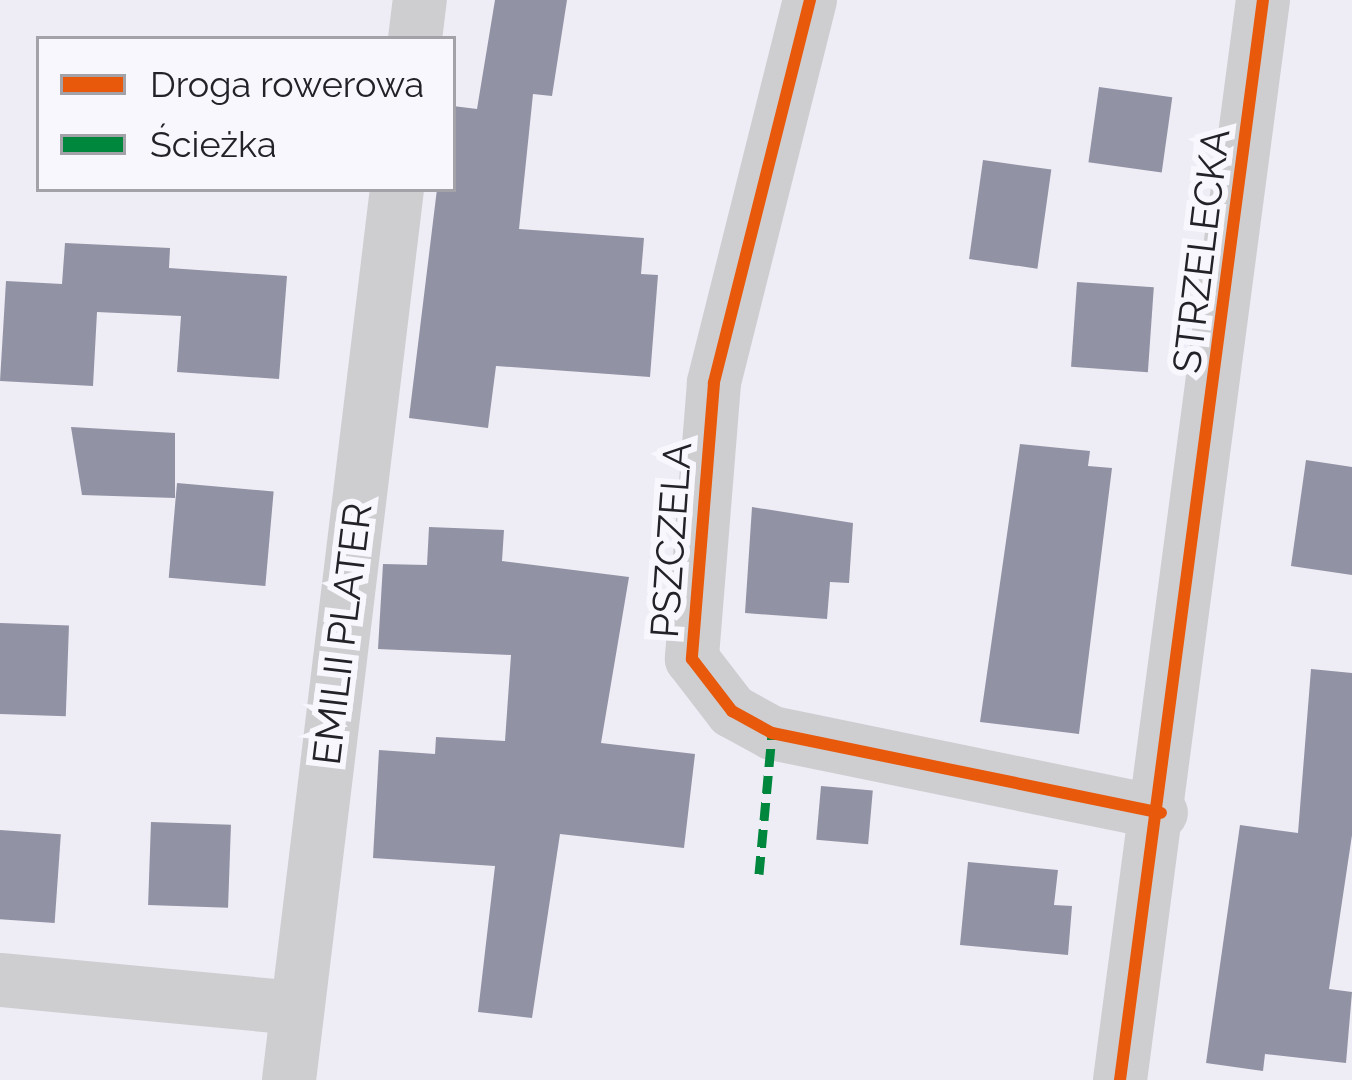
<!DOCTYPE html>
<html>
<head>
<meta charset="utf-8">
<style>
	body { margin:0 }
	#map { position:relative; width:1352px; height:1080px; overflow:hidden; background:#eeecf5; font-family:Raleway,sans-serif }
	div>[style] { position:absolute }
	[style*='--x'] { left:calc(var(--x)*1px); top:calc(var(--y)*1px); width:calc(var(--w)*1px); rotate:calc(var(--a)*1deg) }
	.building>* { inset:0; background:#9192a4; transform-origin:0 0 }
	.minor>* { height:54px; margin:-27px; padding:0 27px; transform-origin:27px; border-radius:27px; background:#ceced1 }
	.quiet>* { height:9px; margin-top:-4.5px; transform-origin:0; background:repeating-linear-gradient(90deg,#00873e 0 18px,transparent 0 27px) }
	.cycleway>* { height:12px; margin:-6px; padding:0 6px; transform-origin:6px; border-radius:6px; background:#e8590c }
	span { translate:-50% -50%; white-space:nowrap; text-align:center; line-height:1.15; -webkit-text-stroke:12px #f8f7fe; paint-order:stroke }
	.street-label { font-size:39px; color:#242229 }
	.legend { position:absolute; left:36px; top:36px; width:420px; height:156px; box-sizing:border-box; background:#f8f7fe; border:3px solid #a3a2a9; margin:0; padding:15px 21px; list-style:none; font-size:36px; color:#242229 }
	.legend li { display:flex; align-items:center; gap:24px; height:60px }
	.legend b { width:60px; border:3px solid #a3a2a9 }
</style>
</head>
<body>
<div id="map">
	<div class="building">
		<div style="clip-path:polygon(495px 0,567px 0,552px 96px,533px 94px,519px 229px,644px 238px,641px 274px,658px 275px,650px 377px,496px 366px,488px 428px,409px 418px,437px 189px,453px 189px,453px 106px,477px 109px)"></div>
		<div style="left:1099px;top:87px;width:74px;height:76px;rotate:8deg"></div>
		<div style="left:983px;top:160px;width:69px;height:100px;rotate:8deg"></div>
		<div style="clip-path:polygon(65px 243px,170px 248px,169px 268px,287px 276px,279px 379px,177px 372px,181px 316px,97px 312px,93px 386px,0 381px,6px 281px,62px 284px)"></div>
		<div style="left:1077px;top:282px;width:77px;height:85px;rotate:4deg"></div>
		<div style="clip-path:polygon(71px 427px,175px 433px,175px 498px,82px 495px)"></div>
		<div style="clip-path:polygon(1020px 444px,1090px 451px,1088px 466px,1112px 468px,1079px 734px,980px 722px)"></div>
		<div style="clip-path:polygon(1306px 460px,1352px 467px,1352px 575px,1291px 566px)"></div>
		<div style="left:177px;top:483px;width:97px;height:95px;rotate:5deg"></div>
		<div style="clip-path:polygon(752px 507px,853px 523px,849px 583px,830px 582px,827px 619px,745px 613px)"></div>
		<div style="clip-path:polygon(429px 527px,504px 530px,502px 561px,629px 577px,601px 743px,695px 754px,684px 848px,560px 834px,532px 1018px,478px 1012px,495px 866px,373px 858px,379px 750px,435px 754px,436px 737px,505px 741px,511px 655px,378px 649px,383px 564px,427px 565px)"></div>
		<div style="left:0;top:623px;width:69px;height:91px;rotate:2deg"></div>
		<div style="clip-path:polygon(1311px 669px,1352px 673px,1352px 835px,1329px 989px,1352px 992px,1346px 1063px,1265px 1054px,1263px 1071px,1206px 1063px,1240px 825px,1298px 833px)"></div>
		<div style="left:821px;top:786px;width:52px;height:54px;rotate:5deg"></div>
		<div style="left:151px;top:822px;width:80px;height:83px;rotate:2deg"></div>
		<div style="left:0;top:830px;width:61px;height:89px;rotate:4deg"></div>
		<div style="clip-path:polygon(968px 862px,1058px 870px,1054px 905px,1072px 906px,1068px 955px,960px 945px)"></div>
	</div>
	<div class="minor">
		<div style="--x:810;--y:0;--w:395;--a:104.1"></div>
		<div style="--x:714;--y:383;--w:277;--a:94.6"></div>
		<div style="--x:692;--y:659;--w:66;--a:52.4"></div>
		<div style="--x:732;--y:711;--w:46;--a:28.8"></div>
		<div style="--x:772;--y:733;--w:397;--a:11.6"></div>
		<div style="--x:415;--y:39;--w:39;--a:-83"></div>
		<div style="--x:0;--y:980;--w:297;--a:5.4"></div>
		<div style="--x:289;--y:1080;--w:898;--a:-83.09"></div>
		<div style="--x:1120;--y:1080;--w:1089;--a:-82.46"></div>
	</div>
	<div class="quiet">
		<div style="--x:759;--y:874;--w:142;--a:-84.7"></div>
	</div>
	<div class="cycleway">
		<div style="--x:810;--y:0;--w:395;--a:104.1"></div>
		<div style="--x:714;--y:383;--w:277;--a:94.6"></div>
		<div style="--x:692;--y:659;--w:66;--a:52.4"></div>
		<div style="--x:732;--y:711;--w:46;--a:28.8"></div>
		<div style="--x:772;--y:733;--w:397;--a:11.6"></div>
		<div style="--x:1120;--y:1080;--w:1089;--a:-82.46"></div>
	</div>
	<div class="street-label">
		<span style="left:1201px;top:251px;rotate:-83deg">STRZELECKA</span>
		<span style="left:671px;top:540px;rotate:-86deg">PSZCZELA</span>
		<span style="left:342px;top:634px;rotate:-83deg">EMILII PLATER</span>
	</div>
	<ul class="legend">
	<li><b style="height:15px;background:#e8590c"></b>Droga rowerowa</li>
	<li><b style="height:15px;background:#00873e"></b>Ścieżka</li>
	</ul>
</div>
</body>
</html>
